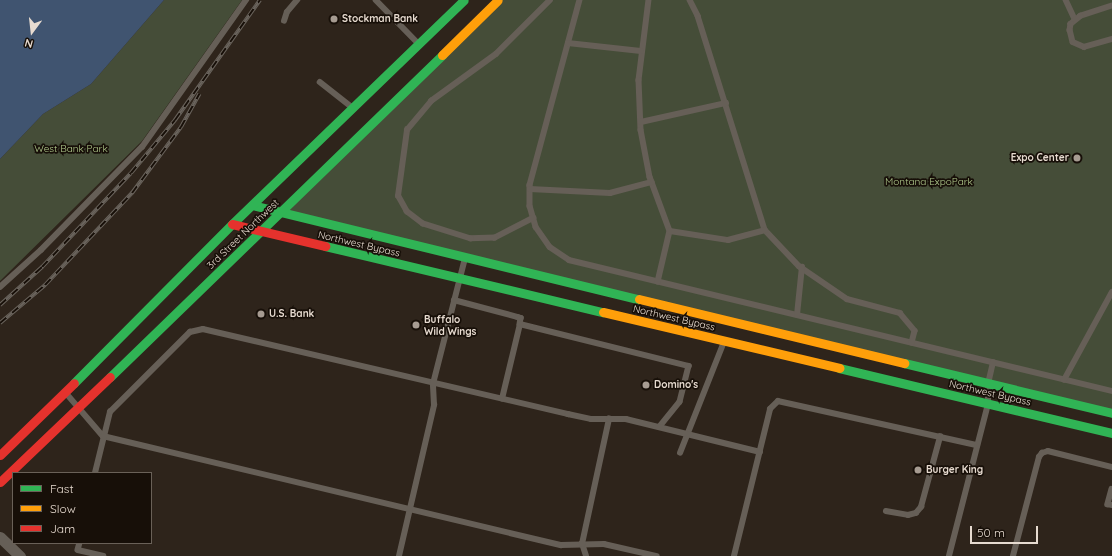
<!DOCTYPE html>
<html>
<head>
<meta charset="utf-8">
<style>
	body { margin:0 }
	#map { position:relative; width:1112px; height:556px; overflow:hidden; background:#2e241b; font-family:Quicksand,sans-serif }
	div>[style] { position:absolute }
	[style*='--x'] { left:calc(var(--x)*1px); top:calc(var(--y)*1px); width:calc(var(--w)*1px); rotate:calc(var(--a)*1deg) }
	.green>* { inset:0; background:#454d38 }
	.water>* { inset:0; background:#405470 }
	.lane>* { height:5.5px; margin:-2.75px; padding:0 2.75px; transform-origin:2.75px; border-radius:2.75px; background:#665f57 }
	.street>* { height:11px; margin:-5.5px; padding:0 5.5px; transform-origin:5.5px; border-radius:5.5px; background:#665f57 }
	.fast>* { height:9px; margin:-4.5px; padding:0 4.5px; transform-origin:4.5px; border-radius:4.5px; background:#30b455 }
	.slow>* { height:9px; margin:-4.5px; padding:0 4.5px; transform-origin:4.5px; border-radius:4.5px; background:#ff9f0a }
	.jam>* { height:9px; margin:-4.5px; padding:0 4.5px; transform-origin:4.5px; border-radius:4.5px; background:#e5322d }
	.rail>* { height:4px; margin-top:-2px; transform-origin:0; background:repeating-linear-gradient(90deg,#170f08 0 8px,#6a645d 0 16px); box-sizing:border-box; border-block:1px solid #6a645d }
	.dots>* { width:11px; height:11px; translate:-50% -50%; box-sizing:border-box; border:2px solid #170f08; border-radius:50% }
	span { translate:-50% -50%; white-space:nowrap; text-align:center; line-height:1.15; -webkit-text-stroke:3.5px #170f08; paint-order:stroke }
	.poi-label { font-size:10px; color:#e7dbd0; font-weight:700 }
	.left { translate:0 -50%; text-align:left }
	.right { translate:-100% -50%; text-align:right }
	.park-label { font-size:10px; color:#b3cd8f }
	.street-label { font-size:10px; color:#e7dbd0 }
	.legend { position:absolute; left:12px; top:472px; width:140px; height:72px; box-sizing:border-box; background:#170f08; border:1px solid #6a6158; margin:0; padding:5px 7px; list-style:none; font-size:12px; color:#e7dbd0 }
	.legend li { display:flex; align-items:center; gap:8px; height:20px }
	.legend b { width:20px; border:1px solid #6a6158 }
	.north { position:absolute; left:12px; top:12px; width:40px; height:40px; -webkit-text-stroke:3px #170f08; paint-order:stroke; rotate:195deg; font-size:11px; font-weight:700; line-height:16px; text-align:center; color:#e7dbd0 }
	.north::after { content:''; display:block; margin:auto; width:14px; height:18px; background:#e7dbd0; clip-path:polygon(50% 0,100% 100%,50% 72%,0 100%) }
	.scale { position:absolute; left:970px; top:526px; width:68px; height:18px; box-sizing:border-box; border:2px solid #e7dbd0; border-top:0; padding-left:5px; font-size:12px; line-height:14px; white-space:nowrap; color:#e7dbd0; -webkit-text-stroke:3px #170f08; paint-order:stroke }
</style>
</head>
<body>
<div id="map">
	<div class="green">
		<div style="clip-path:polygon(164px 0,242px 0,142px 141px,0 281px,0 159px,43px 114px,91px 84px)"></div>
		<div style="clip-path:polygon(499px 0,1112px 0,1112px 413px,283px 211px)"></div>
	</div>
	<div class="water">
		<div style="clip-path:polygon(0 0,164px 0,91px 84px,43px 114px,0 159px)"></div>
	</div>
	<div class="lane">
		<div style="--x:376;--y:0;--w:59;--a:45.7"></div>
		<div style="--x:580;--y:0;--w:192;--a:105.1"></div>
		<div style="--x:530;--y:185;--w:21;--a:90"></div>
		<div style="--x:530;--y:206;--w:22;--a:74"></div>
		<div style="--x:536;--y:227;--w:24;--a:55"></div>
		<div style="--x:550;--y:247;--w:23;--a:34"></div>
		<div style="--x:569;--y:260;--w:559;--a:13.56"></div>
		<div style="--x:649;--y:0;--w:81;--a:97.1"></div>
		<div style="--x:639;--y:80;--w:50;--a:87.7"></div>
		<div style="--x:641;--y:130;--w:48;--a:79.2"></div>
		<div style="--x:650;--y:177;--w:58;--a:69.7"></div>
		<div style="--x:670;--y:231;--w:52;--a:103.2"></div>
		<div style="--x:690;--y:0;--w:18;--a:63"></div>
		<div style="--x:698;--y:16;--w:224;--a:72.6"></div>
		<div style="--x:765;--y:230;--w:50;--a:46.6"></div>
		<div style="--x:799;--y:266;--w:58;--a:34.5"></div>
		<div style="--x:847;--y:299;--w:55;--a:14.8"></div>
		<div style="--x:900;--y:313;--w:23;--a:50"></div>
		<div style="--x:915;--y:331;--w:12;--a:104"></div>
		<div style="--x:1066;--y:0;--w:21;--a:65"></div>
		<div style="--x:1112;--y:6;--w:33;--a:162"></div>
		<div style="--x:1081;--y:16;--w:13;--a:141"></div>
		<div style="--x:1071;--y:24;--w:6;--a:99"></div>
		<div style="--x:1070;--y:30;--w:12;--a:76"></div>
		<div style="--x:1073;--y:42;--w:12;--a:24"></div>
		<div style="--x:1084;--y:47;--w:29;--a:-16"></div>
		<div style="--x:284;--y:21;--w:9;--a:-72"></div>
		<div style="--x:287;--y:12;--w:16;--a:-50"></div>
		<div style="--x:568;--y:43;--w:73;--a:6.3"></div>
		<div style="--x:320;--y:82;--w:39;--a:38"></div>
		<div style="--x:641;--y:122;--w:87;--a:-12.6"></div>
		<div style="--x:530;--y:189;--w:80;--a:2.9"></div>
		<div style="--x:610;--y:193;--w:43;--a:-14.7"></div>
		<div style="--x:534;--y:218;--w:44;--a:152.9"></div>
		<div style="--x:495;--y:238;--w:24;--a:178"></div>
		<div style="--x:471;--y:239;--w:50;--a:-162.6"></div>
		<div style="--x:423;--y:224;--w:20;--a:-143"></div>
		<div style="--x:407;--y:212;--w:18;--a:-119"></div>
		<div style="--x:398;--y:196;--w:67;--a:-82.2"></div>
		<div style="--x:407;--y:130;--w:38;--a:-50"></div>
		<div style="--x:431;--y:101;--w:80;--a:-35.9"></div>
		<div style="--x:496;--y:54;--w:76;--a:-45"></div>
		<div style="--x:670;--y:231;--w:59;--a:8.8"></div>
		<div style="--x:728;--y:240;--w:38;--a:-15"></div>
		<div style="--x:0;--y:287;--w:55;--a:-42.1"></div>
		<div style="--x:41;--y:250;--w:144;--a:-45.6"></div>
		<div style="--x:142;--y:147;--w:180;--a:-54.7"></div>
		<div style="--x:454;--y:300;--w:66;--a:14.9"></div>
		<div style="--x:518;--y:317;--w:3;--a:18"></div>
		<div style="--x:521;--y:318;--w:6;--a:99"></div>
		<div style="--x:797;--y:315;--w:48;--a:-84.1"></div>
		<div style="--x:1064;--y:380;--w:100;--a:-61.4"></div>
		<div style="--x:67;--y:394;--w:55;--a:49.4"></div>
		<div style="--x:103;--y:436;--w:471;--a:13.4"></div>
		<div style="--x:561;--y:545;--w:43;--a:-1.3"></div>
		<div style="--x:604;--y:544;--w:54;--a:12.8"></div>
		<div style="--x:502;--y:399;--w:77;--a:-76.5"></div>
		<div style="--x:520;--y:324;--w:174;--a:14"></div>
		<div style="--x:689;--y:366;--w:37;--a:104"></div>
		<div style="--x:680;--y:402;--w:32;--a:129"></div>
		<div style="--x:680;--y:453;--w:119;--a:-68.4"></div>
		<div style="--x:95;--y:473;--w:63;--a:-76.2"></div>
		<div style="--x:110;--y:412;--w:113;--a:-45"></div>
		<div style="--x:190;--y:332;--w:13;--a:-13"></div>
		<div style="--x:203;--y:329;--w:375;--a:13.1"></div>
		<div style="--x:568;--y:414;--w:24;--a:12"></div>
		<div style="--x:591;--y:419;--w:18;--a:0"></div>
		<div style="--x:1112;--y:489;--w:16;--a:105"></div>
		<div style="--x:1108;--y:504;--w:4;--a:14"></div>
		<div style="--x:886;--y:511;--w:22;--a:10"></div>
		<div style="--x:908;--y:515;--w:8;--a:-14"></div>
		<div style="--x:916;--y:513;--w:8;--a:-50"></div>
		<div style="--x:921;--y:507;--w:73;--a:-74.8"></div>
		<div style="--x:80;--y:543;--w:7;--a:106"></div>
		<div style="--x:78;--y:550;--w:26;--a:13"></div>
		<div style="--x:399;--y:556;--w:155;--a:-76.9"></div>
		<div style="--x:434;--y:405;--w:21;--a:-93"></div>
		<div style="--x:433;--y:384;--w:130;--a:-75.7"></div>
		<div style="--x:586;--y:556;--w:13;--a:-108"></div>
		<div style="--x:582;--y:544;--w:128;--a:-77.8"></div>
		<div style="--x:609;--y:419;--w:17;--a:0"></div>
		<div style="--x:626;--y:419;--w:138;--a:13.8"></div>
		<div style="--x:734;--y:556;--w:151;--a:-76.2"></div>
		<div style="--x:770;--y:409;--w:11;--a:-45"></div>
		<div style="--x:778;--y:401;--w:204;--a:12.5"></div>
		<div style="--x:949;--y:556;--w:157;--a:-75.6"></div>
		<div style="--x:988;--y:404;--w:20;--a:-90"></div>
		<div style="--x:988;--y:384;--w:22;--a:-77"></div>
		<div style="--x:1013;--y:556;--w:102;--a:-75.3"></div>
		<div style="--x:1039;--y:457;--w:5;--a:-53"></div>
		<div style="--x:1042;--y:453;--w:6;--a:-18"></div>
		<div style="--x:1048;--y:451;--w:66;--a:14"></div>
	</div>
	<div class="street">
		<div style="--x:0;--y:537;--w:28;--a:44"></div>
	</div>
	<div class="fast">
		<div style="--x:252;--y:205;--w:398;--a:13.7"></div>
		<div style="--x:325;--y:246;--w:286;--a:13.4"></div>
		<div style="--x:904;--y:363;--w:214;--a:13.5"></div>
		<div style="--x:839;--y:368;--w:281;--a:13.4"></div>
		<div style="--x:110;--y:377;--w:463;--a:-44.1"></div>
		<div style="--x:74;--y:383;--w:224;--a:-45.2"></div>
		<div style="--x:232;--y:224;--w:322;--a:-44"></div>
	</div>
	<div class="slow">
		<div style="--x:442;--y:55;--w:78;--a:-44.5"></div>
		<div style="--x:639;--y:299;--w:273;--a:13.6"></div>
		<div style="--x:603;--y:312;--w:243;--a:13.3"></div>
	</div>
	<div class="jam">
		<div style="--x:232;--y:224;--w:96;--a:13.3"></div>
		<div style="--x:0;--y:455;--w:103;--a:-44.2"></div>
		<div style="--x:0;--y:482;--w:152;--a:-43.7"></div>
	</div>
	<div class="rail">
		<div style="--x:0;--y:305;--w:57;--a:-42.1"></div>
		<div style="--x:42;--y:267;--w:129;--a:-46.6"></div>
		<div style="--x:131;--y:173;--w:69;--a:-50.3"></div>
		<div style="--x:175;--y:120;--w:147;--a:-54.7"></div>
		<div style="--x:0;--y:323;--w:59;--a:-40.2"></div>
		<div style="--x:45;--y:285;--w:127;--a:-46.6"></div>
		<div style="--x:132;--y:193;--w:82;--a:-53.4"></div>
		<div style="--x:181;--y:127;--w:38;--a:-61"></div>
	</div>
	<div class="dots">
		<div style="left:334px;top:19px;background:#a69b91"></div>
		<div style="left:1077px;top:158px;background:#a69b91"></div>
		<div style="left:261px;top:314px;background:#a69b91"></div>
		<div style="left:416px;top:325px;background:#a69b91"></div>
		<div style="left:646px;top:385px;background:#a69b91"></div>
		<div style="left:918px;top:470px;background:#a69b91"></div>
	</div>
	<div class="poi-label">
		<span class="left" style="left:342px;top:19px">Stockman Bank</span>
		<span class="right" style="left:1069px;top:158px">Expo Center</span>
		<span class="left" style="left:269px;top:314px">U.S. Bank</span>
		<span class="left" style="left:424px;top:325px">Buffalo<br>Wild Wings</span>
		<span class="left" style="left:654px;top:385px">Domino's</span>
		<span class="left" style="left:926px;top:470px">Burger King</span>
	</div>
	<div class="park-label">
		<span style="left:71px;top:149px">West Bank Park</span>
		<span style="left:929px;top:182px">Montana ExpoPark</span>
	</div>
	<div class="street-label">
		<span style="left:243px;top:234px;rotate:-44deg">3rd Street Northwest</span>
		<span style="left:359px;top:244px;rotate:13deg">Northwest Bypass</span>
		<span style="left:674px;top:318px;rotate:13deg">Northwest Bypass</span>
		<span style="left:990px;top:393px;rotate:13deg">Northwest Bypass</span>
	</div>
	<ul class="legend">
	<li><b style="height:5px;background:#30b455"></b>Fast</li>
	<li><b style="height:5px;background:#ff9f0a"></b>Slow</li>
	<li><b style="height:5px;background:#e5322d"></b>Jam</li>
	</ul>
	<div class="north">N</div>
	<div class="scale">50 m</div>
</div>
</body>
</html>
